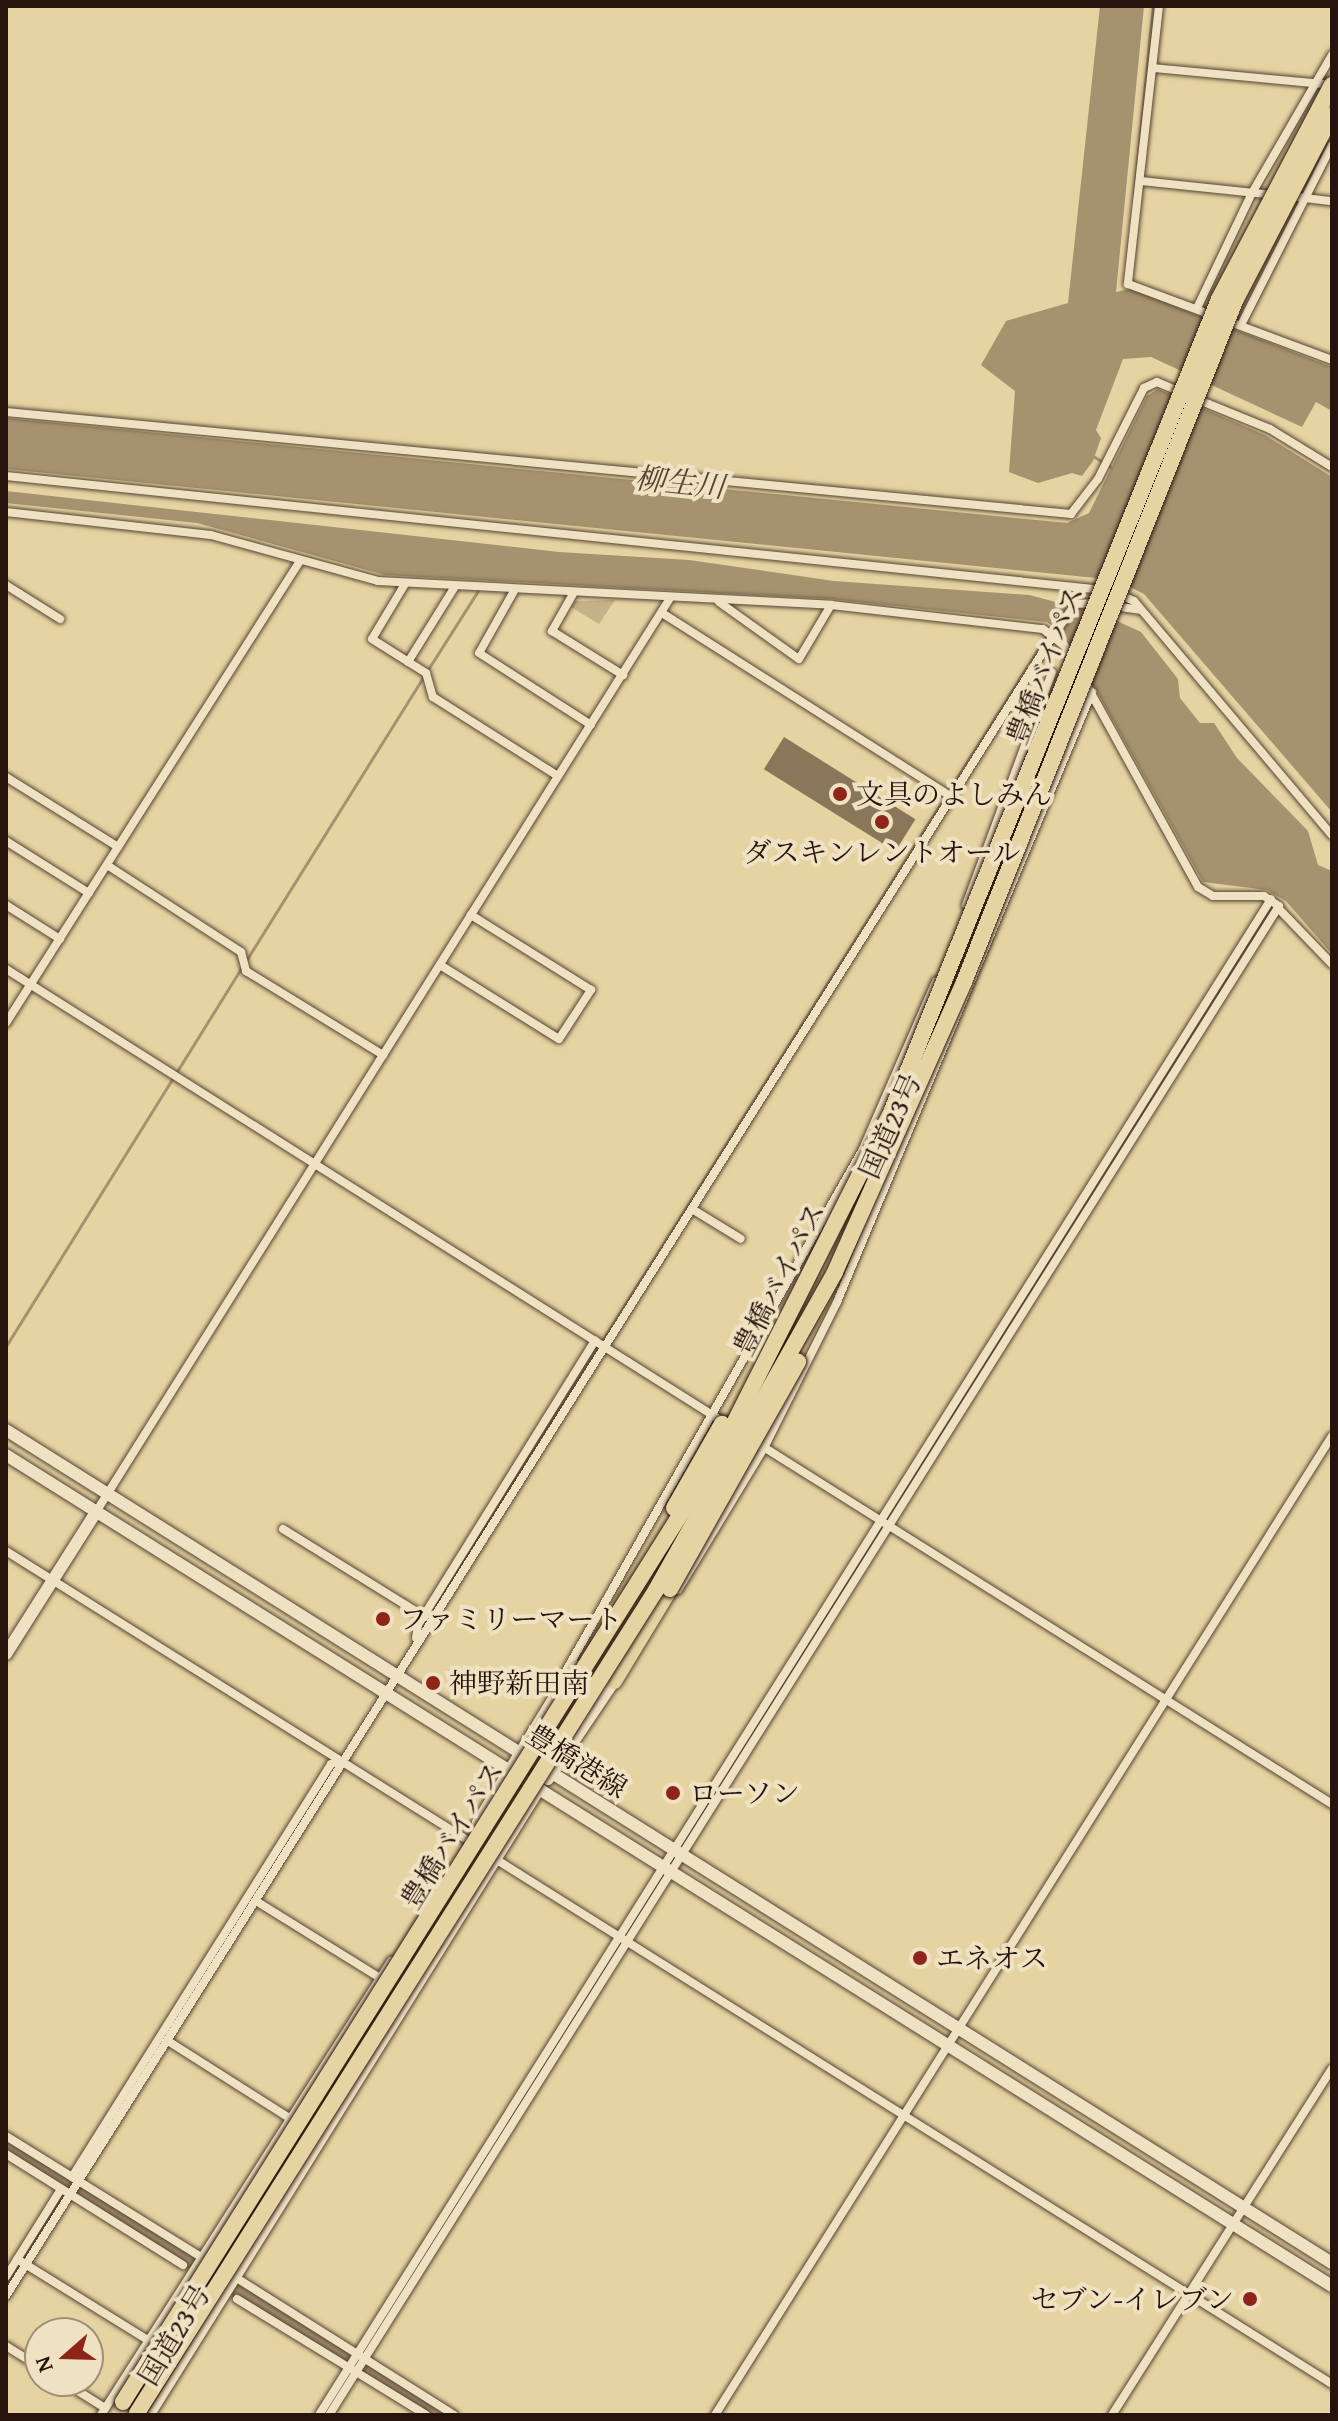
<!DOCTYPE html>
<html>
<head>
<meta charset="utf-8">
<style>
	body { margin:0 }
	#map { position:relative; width:1338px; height:2421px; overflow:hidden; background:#e6d3a2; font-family:"Gentium Book Plus","Noto Serif JP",serif }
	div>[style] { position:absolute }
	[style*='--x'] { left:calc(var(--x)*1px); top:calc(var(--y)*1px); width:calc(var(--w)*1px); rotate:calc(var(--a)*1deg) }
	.green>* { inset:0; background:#c5b288 }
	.water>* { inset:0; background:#a5926f }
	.stream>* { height:3px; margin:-1.5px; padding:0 1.5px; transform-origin:1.5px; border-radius:1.5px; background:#a5926f }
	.river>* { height:18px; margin:-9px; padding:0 9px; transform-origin:9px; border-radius:9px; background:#a5926f }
	.building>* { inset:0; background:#8a775a; transform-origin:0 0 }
	.roads { filter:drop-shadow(0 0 2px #564332) drop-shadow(0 0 2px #564332) }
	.street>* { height:8px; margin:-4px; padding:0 4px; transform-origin:4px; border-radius:4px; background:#efe2c3 }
	.secondary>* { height:12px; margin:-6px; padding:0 6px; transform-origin:6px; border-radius:6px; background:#efe2c3 }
	.highway>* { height:16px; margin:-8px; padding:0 8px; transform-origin:8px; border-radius:8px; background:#e6d3a2 }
	.bridges { filter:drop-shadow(0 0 2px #26130c) drop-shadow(0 0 2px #26130c) }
	.highway-bridge>* { height:16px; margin:-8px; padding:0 8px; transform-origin:8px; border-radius:8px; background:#e6d3a2 }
	.dots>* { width:22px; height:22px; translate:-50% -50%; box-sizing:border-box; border:4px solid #efe2c3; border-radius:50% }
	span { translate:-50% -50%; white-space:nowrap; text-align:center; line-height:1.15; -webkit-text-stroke:8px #efe2c3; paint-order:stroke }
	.street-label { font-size:28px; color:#26130c }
	.poi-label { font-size:28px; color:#26130c }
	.left { translate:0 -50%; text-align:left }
	.right { translate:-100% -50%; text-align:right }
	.water-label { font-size:30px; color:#594634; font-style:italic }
	.frame { position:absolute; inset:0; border:8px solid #26130c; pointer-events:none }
	.north { position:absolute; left:24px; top:2317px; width:80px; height:80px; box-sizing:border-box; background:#efe2c3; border:2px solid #9f8f7a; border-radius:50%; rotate:250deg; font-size:22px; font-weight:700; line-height:32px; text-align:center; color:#26130c }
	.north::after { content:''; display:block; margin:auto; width:28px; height:36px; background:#8f2418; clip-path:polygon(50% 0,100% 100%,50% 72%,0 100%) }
</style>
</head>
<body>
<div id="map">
	<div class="green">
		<div style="clip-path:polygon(615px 600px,599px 624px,571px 607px,575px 601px)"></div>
	</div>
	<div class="water">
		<div style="clip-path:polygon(1100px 6px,1144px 6px,1116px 292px,1130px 289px,1332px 367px,1332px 411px,1316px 402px,1302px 427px,1151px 357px,1123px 359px,1096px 430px,1101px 438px,1093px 461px,1082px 476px,1072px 473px,1038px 483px,1009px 472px,1015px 391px,981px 365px,1006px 321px,1068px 303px)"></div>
		<div style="clip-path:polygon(1158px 389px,1265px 435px,1332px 477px,1332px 812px,1144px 594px,1116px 580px,6px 469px,6px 418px,1067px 523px,1089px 513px,1147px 396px)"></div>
		<div style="clip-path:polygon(6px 491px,559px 552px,689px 560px,834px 581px,1029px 595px,1102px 614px,1141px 632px,1178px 679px,1180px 698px,1200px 723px,1214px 723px,1237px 758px,1308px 831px,1318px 865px,1332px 871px,1332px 954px,1286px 901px,1267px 890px,1203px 882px,1066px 636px,1047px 622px,831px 599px,385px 575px,197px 523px,6px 503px)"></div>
	</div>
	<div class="stream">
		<div style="--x:1134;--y:193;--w:188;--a:-84.2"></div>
		<div style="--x:1093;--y:456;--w:25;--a:32"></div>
		<div style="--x:427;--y:671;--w:97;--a:-57.6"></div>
		<div style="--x:247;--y:959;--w:332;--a:-58"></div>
		<div style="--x:6;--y:1346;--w:449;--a:-58.1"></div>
		<div style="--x:431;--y:1612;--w:1168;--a:-57.77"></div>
		<div style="--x:322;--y:1786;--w:25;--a:-58"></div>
		<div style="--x:685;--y:1839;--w:1104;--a:-57.76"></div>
		<div style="--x:159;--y:2046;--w:220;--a:-57.8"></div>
		<div style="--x:6;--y:2286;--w:125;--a:-57.5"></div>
	</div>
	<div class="river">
		<div style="--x:6;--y:2145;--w:215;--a:32.1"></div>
		<div style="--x:239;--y:2291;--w:234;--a:31.9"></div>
	</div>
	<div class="building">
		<div style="left:784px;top:737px;width:155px;height:38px;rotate:32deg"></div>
	</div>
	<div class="roads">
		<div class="street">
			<div style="--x:1159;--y:6;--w:280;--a:96.4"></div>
			<div style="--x:1128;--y:284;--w:218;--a:20.4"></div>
			<div style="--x:1153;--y:68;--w:180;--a:5.4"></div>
			<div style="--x:1141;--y:181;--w:135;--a:6"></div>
			<div style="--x:1297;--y:197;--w:35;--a:7"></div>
			<div style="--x:1198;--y:306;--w:125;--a:-64.5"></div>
			<div style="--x:1252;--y:193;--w:160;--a:-59.9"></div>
			<div style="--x:1242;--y:323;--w:199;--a:-63.2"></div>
			<div style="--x:1194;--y:398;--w:82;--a:22.2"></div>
			<div style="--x:1270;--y:429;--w:73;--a:31.5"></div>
			<div style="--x:6;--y:412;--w:1070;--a:5.47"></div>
			<div style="--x:1071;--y:514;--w:44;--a:-52.4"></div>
			<div style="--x:1098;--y:479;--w:102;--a:-63.2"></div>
			<div style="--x:1144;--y:388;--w:14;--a:-25"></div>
			<div style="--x:1157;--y:382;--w:26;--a:23"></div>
			<div style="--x:6;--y:476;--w:1103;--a:5.93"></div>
			<div style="--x:6;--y:512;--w:206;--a:6.4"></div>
			<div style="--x:211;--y:535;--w:173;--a:15.4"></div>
			<div style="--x:378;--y:581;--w:454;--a:3"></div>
			<div style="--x:831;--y:605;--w:213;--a:6.5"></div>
			<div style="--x:1043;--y:629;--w:28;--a:38"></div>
			<div style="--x:1065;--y:646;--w:275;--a:61.1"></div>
			<div style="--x:1198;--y:887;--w:17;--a:31"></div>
			<div style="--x:1213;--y:896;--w:51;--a:0"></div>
			<div style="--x:1264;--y:896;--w:18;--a:34"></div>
			<div style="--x:1279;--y:906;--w:1783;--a:122.19"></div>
			<div style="--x:405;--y:584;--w:64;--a:121"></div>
			<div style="--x:372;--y:639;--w:64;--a:32.2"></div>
			<div style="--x:426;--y:673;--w:25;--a:74"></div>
			<div style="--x:433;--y:697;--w:148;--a:32.3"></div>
			<div style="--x:6;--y:585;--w:64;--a:32.2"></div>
			<div style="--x:514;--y:591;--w:71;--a:119.4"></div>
			<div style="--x:479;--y:653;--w:133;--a:32.7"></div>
			<div style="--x:1116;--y:593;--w:20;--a:24"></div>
			<div style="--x:1134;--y:601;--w:307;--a:49.8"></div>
			<div style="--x:573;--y:594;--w:43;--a:119.6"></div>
			<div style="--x:552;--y:631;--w:84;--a:31.8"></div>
			<div style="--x:719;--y:602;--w:98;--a:35.5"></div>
			<div style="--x:799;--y:659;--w:63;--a:-59.3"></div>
			<div style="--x:1113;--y:606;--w:27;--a:8"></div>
			<div style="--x:662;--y:613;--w:343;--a:32.4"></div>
			<div style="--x:408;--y:662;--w:87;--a:-58.1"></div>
			<div style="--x:6;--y:777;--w:132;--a:32"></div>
			<div style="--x:6;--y:841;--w:98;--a:32.1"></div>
			<div style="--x:107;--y:865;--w:160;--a:33"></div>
			<div style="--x:241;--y:952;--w:20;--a:75"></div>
			<div style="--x:246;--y:971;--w:161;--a:31.5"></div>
			<div style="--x:6;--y:905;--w:64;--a:32.2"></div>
			<div style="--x:966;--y:905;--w:248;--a:-69.7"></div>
			<div style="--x:1279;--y:909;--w:76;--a:46.1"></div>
			<div style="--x:440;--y:965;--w:140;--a:31.9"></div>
			<div style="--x:559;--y:1039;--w:59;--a:-56.9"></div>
			<div style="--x:591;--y:990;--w:142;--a:-148"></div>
			<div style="--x:6;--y:969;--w:850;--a:32.27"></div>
			<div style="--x:6;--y:1023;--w:548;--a:-57.53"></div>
			<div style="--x:692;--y:1209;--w:57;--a:31.5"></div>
			<div style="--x:754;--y:1441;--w:683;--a:32.13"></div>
			<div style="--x:96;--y:1512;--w:1079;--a:-57.87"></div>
			<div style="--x:283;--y:1529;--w:167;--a:31.8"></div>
			<div style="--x:6;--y:1551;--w:544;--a:32.08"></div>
			<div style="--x:678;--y:1590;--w:166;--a:-58.8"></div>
			<div style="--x:764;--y:1448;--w:163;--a:-63.4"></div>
			<div style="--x:837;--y:1302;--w:661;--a:-67.31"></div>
			<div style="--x:416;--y:1638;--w:13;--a:-81"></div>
			<div style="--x:418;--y:1625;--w:335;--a:-58.1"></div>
			<div style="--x:563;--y:1676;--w:606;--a:-60.35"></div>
			<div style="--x:863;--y:1149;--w:183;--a:-66.5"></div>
			<div style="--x:497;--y:1860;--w:986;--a:32.11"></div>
			<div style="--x:256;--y:1901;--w:146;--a:31.8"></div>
			<div style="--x:168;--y:2041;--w:146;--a:32.4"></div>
			<div style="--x:6;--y:2136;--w:235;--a:31.8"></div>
			<div style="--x:6;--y:2154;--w:209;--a:32.1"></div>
			<div style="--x:72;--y:2177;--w:487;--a:-57.9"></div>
			<div style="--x:331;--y:1764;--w:9;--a:-21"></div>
			<div style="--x:17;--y:2259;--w:155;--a:31.8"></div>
			<div style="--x:6;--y:2277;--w:104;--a:-58"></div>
			<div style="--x:235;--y:2277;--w:259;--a:32.2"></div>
			<div style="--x:6;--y:2296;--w:1966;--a:-57.76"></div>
			<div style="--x:1055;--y:633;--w:35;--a:-55"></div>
			<div style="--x:1075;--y:604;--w:21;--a:-3"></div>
			<div style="--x:237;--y:2299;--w:222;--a:31.5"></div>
			<div style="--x:6;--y:2346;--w:40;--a:32"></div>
			<div style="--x:62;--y:2381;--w:51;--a:32.1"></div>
			<div style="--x:101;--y:2415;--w:539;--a:-57.43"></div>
			<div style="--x:151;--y:2415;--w:739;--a:-58.05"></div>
			<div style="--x:319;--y:2415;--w:1790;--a:-57.87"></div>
			<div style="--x:715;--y:2415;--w:1157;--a:-57.78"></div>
			<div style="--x:1112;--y:2415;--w:410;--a:-57.6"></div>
		</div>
		<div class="secondary">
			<div style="--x:6;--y:1430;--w:1566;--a:32.14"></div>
			<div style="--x:6;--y:1455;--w:1565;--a:32.08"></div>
			<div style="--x:6;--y:1654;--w:168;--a:-57.6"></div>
			<div style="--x:548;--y:1779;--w:118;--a:-56"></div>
			<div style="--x:478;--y:1822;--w:153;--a:-58.4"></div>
		</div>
		<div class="highway">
			<div style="--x:614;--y:1681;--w:108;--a:-58.7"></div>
			<div style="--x:558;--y:1692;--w:30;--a:-53"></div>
		</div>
	</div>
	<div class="bridges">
		<div class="highway-bridge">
			<div style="--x:674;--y:1508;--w:97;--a:-60.3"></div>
			<div style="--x:670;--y:1589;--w:261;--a:-60.6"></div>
			<div style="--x:123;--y:2402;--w:1121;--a:-57.87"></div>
			<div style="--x:719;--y:1453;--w:384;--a:-63.2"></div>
			<div style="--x:892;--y:1110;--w:874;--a:-68.04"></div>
			<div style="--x:1219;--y:299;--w:242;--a:-62.2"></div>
			<div style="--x:137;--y:2413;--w:973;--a:-57.76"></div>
			<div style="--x:656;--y:1590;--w:365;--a:-60.6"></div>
			<div style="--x:835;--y:1272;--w:317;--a:-66"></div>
			<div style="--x:964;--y:982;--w:733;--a:-68.3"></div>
			<div style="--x:1235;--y:301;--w:210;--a:-62.5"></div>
		</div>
	</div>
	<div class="dots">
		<div style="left:840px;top:794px;background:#8f2418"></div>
		<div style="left:882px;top:822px;background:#8f2418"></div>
		<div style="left:383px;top:1619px;background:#8f2418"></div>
		<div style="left:433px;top:1683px;background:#8f2418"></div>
		<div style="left:673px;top:1793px;background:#8f2418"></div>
		<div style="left:920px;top:1958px;background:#8f2418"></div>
		<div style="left:1250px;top:2299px;background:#8f2418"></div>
	</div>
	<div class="street-label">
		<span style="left:1045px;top:665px;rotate:-69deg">豊橋バイパス</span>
		<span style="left:890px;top:1126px;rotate:-66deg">国道23号</span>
		<span style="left:779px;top:1279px;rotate:-63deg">豊橋バイパス</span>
		<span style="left:577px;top:1761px;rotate:32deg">豊橋港線</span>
		<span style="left:452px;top:1835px;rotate:-58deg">豊橋バイパス</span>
		<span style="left:174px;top:2335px;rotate:-59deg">国道23号</span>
	</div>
	<div class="poi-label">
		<span class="left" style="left:856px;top:794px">文具のよしみん</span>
		<span style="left:882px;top:852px">ダスキンレントオール</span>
		<span class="left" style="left:399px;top:1619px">ファミリーマート</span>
		<span class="left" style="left:449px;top:1683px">神野新田南</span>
		<span class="left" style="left:689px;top:1793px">ローソン</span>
		<span class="left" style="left:936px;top:1958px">エネオス</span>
		<span class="right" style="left:1234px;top:2299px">セブン-イレブン</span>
	</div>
	<div class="water-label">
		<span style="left:680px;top:482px;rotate:6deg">柳生川</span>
	</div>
	<div class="frame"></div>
	<div class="north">N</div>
</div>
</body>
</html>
